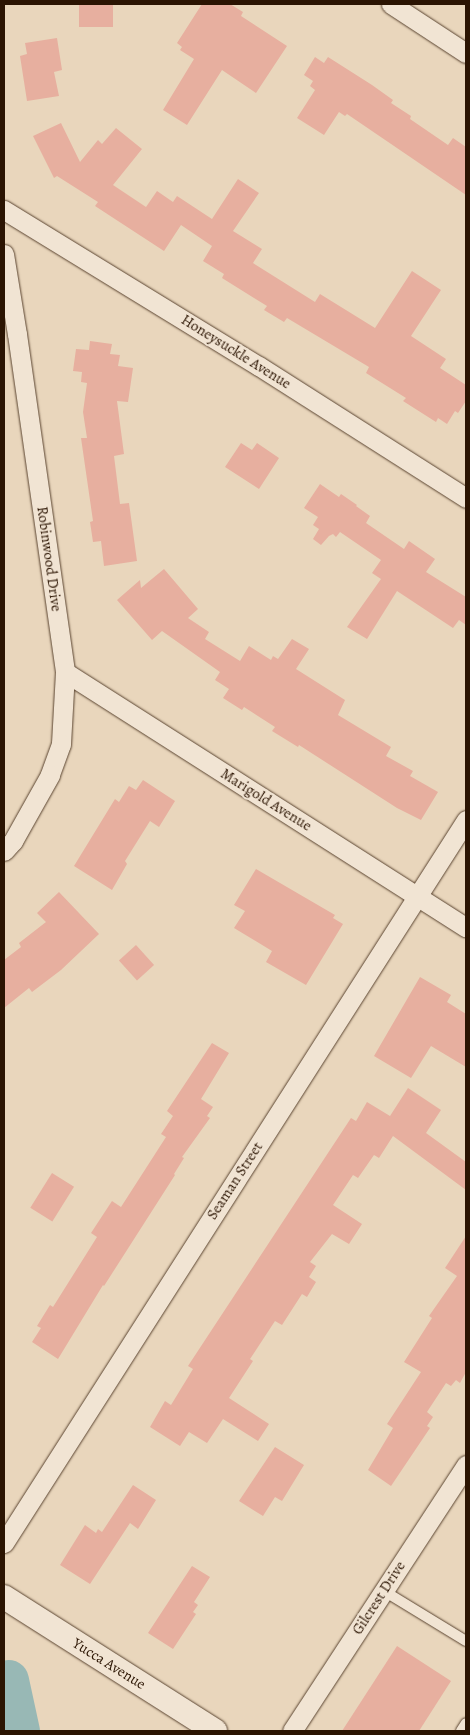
<!DOCTYPE html>
<html>
<head>
<meta charset="utf-8">
<style>
	body { margin:0 }
	#map { position:relative; width:470px; height:1735px; overflow:hidden; background:#e9d6bc; font-family:Alegreya,serif }
	div>[style] { position:absolute }
	[style*='--x'] { left:calc(var(--x)*1px); top:calc(var(--y)*1px); width:calc(var(--w)*1px); rotate:calc(var(--a)*1deg) }
	.river>* { height:41px; margin:-20.5px; padding:0 20.5px; transform-origin:20.5px; border-radius:20.5px; background:#98b8b5 }
	.building>* { inset:0; background:#e7af9f; transform-origin:0 0 }
	.roads { filter:drop-shadow(0 0 1px #5a4430) drop-shadow(0 0 1px #5a4430) }
	.service>* { height:10px; margin:-5px; padding:0 5px; transform-origin:5px; border-radius:5px; background:#f1e4d3 }
	.minor>* { height:19px; margin:-9.5px; padding:0 9.5px; transform-origin:9.5px; border-radius:9.5px; background:#f1e4d3 }
	.tertiary>* { height:24px; margin:-12px; padding:0 12px; transform-origin:12px; border-radius:12px; background:#f1e4d3 }
	span { translate:-50% -50%; white-space:nowrap; text-align:center; line-height:1.15; -webkit-text-stroke:4px #f1e4d3; paint-order:stroke }
	.street-label { font-size:15px; color:#2b1402 }
	.frame { position:absolute; inset:0; border:5px solid #2b1402; pointer-events:none }
</style>
</head>
<body>
<div id="map">
	<div class="river">
		<div style="--x:8;--y:1680;--w:52;--a:77.8"></div>
	</div>
	<div class="building">
		<div style="left:79px;top:4px;width:34px;height:23px"></div>
		<div style="clip-path:polygon(202px 4px,230px 4px,243px 12px,241px 16px,287px 46px,256px 93px,222px 70px,187px 125px,163px 110px,194px 59px,180px 50px,182px 47px,177px 43px)"></div>
		<div style="clip-path:polygon(57px 38px,62px 70px,54px 72px,59px 96px,27px 101px,20px 56px,27px 54px,25px 43px)"></div>
		<div style="clip-path:polygon(315px 57px,324px 63px,328px 57px,372px 85px,393px 100px,391px 103px,411px 116px,410px 119px,448px 145px,453px 138px,466px 147px,466px 195px,347px 114px,345px 116px,339px 112px,324px 135px,297px 118px,315px 90px,310px 86px,313px 81px,304px 75px)"></div>
		<div style="clip-path:polygon(61px 123px,80px 162px,98px 140px,102px 144px,116px 128px,142px 149px,113px 185px,146px 207px,157px 191px,173px 202px,177px 196px,212px 219px,238px 179px,259px 193px,233px 231px,262px 249px,253px 263px,315px 302px,320px 294px,375px 328px,412px 271px,441px 290px,411px 336px,446px 359px,440px 368px,466px 385px,466px 401px,458px 413px,455px 411px,447px 424px,438px 418px,436px 422px,403px 401px,406px 398px,366px 373px,369px 367px,287px 318px,284px 322px,264px 310px,267px 306px,222px 278px,224px 274px,203px 261px,212px 246px,181px 225px,164px 251px,95px 206px,98px 202px,57px 176px,54px 178px,33px 136px)"></div>
		<div style="clip-path:polygon(90px 341px,112px 344px,110px 354px,120px 355px,118px 366px,133px 368px,128px 402px,117px 401px,124px 454px,114px 456px,120px 504px,129px 503px,137px 561px,104px 566px,101px 541px,93px 542px,90px 522px,93px 521px,81px 438px,87px 438px,83px 412px,87px 383px,81px 382px,82px 372px,73px 371px,76px 349px,89px 350px)"></div>
		<div style="clip-path:polygon(241px 443px,252px 450px,257px 443px,279px 458px,259px 489px,225px 467px)"></div>
		<div style="clip-path:polygon(320px 484px,339px 497px,341px 494px,357px 505px,356px 506px,370px 516px,366px 523px,404px 549px,409px 541px,435px 559px,426px 572px,466px 597px,466px 625px,459px 620px,453px 628px,397px 591px,367px 639px,347px 627px,381px 579px,372px 573px,381px 560px,340px 532px,336px 537px,333px 534px,329px 536px,321px 545px,313px 539px,319px 529px,313px 525px,318px 517px,304px 508px)"></div>
		<div style="clip-path:polygon(164px 569px,198px 609px,188px 618px,209px 632px,205px 639px,240px 661px,249px 646px,271px 660px,273px 656px,278px 659px,292px 639px,309px 649px,296px 669px,345px 700px,338px 715px,391px 747px,386px 756px,413px 771px,410px 776px,438px 792px,421px 820px,397px 808px,299px 745px,298px 747px,272px 731px,275px 727px,244px 707px,242px 710px,223px 698px,229px 689px,215px 680px,220px 672px,162px 631px,152px 640px,117px 600px,140px 580px,141px 588px)"></div>
		<div style="clip-path:polygon(143px 780px,175px 801px,159px 827px,150px 821px,125px 861px,127px 864px,112px 890px,74px 866px,115px 799px,119px 802px,129px 786px,136px 790px)"></div>
		<div style="clip-path:polygon(256px 869px,335px 915px,333px 918px,343px 924px,306px 985px,266px 962px,272px 951px,234px 928px,245px 911px,234px 905px)"></div>
		<div style="clip-path:polygon(59px 892px,99px 934px,61px 970px,32px 992px,29px 988px,4px 1008px,4px 960px,21px 947px,19px 943px,46px 922px,37px 913px)"></div>
		<div style="left:136px;top:945px;width:27px;height:23px;rotate:48deg"></div>
		<div style="clip-path:polygon(420px 977px,451px 995px,447px 1002px,466px 1014px,466px 1067px,431px 1046px,411px 1078px,374px 1056px)"></div>
		<div style="clip-path:polygon(212px 1043px,229px 1053px,201px 1099px,213px 1107px,207px 1116px,210px 1118px,182px 1157px,184px 1158px,174px 1174px,175px 1175px,104px 1286px,103px 1285px,58px 1359px,32px 1342px,41px 1328px,37px 1326px,50px 1305px,53px 1307px,97px 1237px,91px 1233px,112px 1201px,121px 1207px,166px 1137px,161px 1134px,173px 1116px,167px 1111px)"></div>
		<div style="clip-path:polygon(408px 1088px,441px 1110px,426px 1133px,466px 1162px,466px 1190px,393px 1136px,379px 1158px,374px 1155px,358px 1178px,353px 1175px,333px 1205px,362px 1224px,349px 1244px,332px 1234px,310px 1262px,316px 1266px,309px 1277px,316px 1282px,307px 1297px,302px 1294px,282px 1325px,275px 1321px,250px 1359px,253px 1361px,229px 1398px,269px 1424px,258px 1441px,223px 1419px,207px 1443px,189px 1432px,180px 1446px,150px 1427px,165px 1401px,171px 1405px,193px 1369px,188px 1366px,351px 1118px,356px 1121px,367px 1102px,390px 1116px)"></div>
		<div style="left:52px;top:1173px;width:26px;height:41px;rotate:32deg"></div>
		<div style="clip-path:polygon(466px 1236px,466px 1372px,460px 1383px,456px 1380px,451px 1386px,446px 1383px,427px 1412px,433px 1417px,427px 1426px,430px 1428px,391px 1486px,368px 1470px,393px 1428px,387px 1424px,421px 1372px,404px 1362px,432px 1318px,429px 1316px,457px 1276px,445px 1268px)"></div>
		<div style="clip-path:polygon(275px 1447px,304px 1465px,282px 1501px,275px 1497px,263px 1516px,239px 1501px)"></div>
		<div style="clip-path:polygon(133px 1485px,156px 1500px,138px 1529px,130px 1523px,90px 1584px,60px 1565px,85px 1525px,96px 1533px,98px 1529px,102px 1532px)"></div>
		<div style="clip-path:polygon(192px 1566px,210px 1577px,194px 1602px,198px 1605px,193px 1612px,196px 1614px,173px 1649px,148px 1633px)"></div>
		<div style="clip-path:polygon(397px 1646px,451px 1681px,419px 1731px,342px 1731px)"></div>
	</div>
	<div class="roads">
		<div class="service">
			<div style="--x:384;--y:1591;--w:96;--a:31.4"></div>
			<div style="--x:461;--y:1731;--w:9;--a:-58"></div>
		</div>
		<div class="minor">
			<div style="--x:391;--y:4;--w:90;--a:33.2"></div>
			<div style="--x:4;--y:210;--w:299;--a:31.5"></div>
			<div style="--x:259;--y:366;--w:246;--a:32.5"></div>
			<div style="--x:4;--y:254;--w:81;--a:80.8"></div>
			<div style="--x:17;--y:334;--w:341;--a:81.9"></div>
			<div style="--x:65;--y:672;--w:72;--a:93.2"></div>
			<div style="--x:61;--y:744;--w:33;--a:110"></div>
			<div style="--x:50;--y:775;--w:76;--a:119.3"></div>
			<div style="--x:13;--y:841;--w:13;--a:132"></div>
			<div style="--x:65;--y:672;--w:475;--a:32.5"></div>
			<div style="--x:4;--y:1543;--w:858;--a:-57.42"></div>
			<div style="--x:292;--y:1731;--w:318;--a:-56.8"></div>
		</div>
		<div class="tertiary">
			<div style="--x:4;--y:1597;--w:250;--a:32.4"></div>
		</div>
	</div>
	<div class="street-label">
		<span style="left:236px;top:352px;rotate:32deg">Honeysuckle Avenue</span>
		<span style="left:49px;top:559px;rotate:82deg">Robinwood Drive</span>
		<span style="left:266px;top:800px;rotate:32deg">Marigold Avenue</span>
		<span style="left:235px;top:1181px;rotate:-57deg">Seaman Street</span>
		<span style="left:379px;top:1598px;rotate:-57deg">Gilcrest Drive</span>
		<span style="left:109px;top:1664px;rotate:32deg">Yucca Avenue</span>
	</div>
	<div class="frame"></div>
</div>
</body>
</html>
